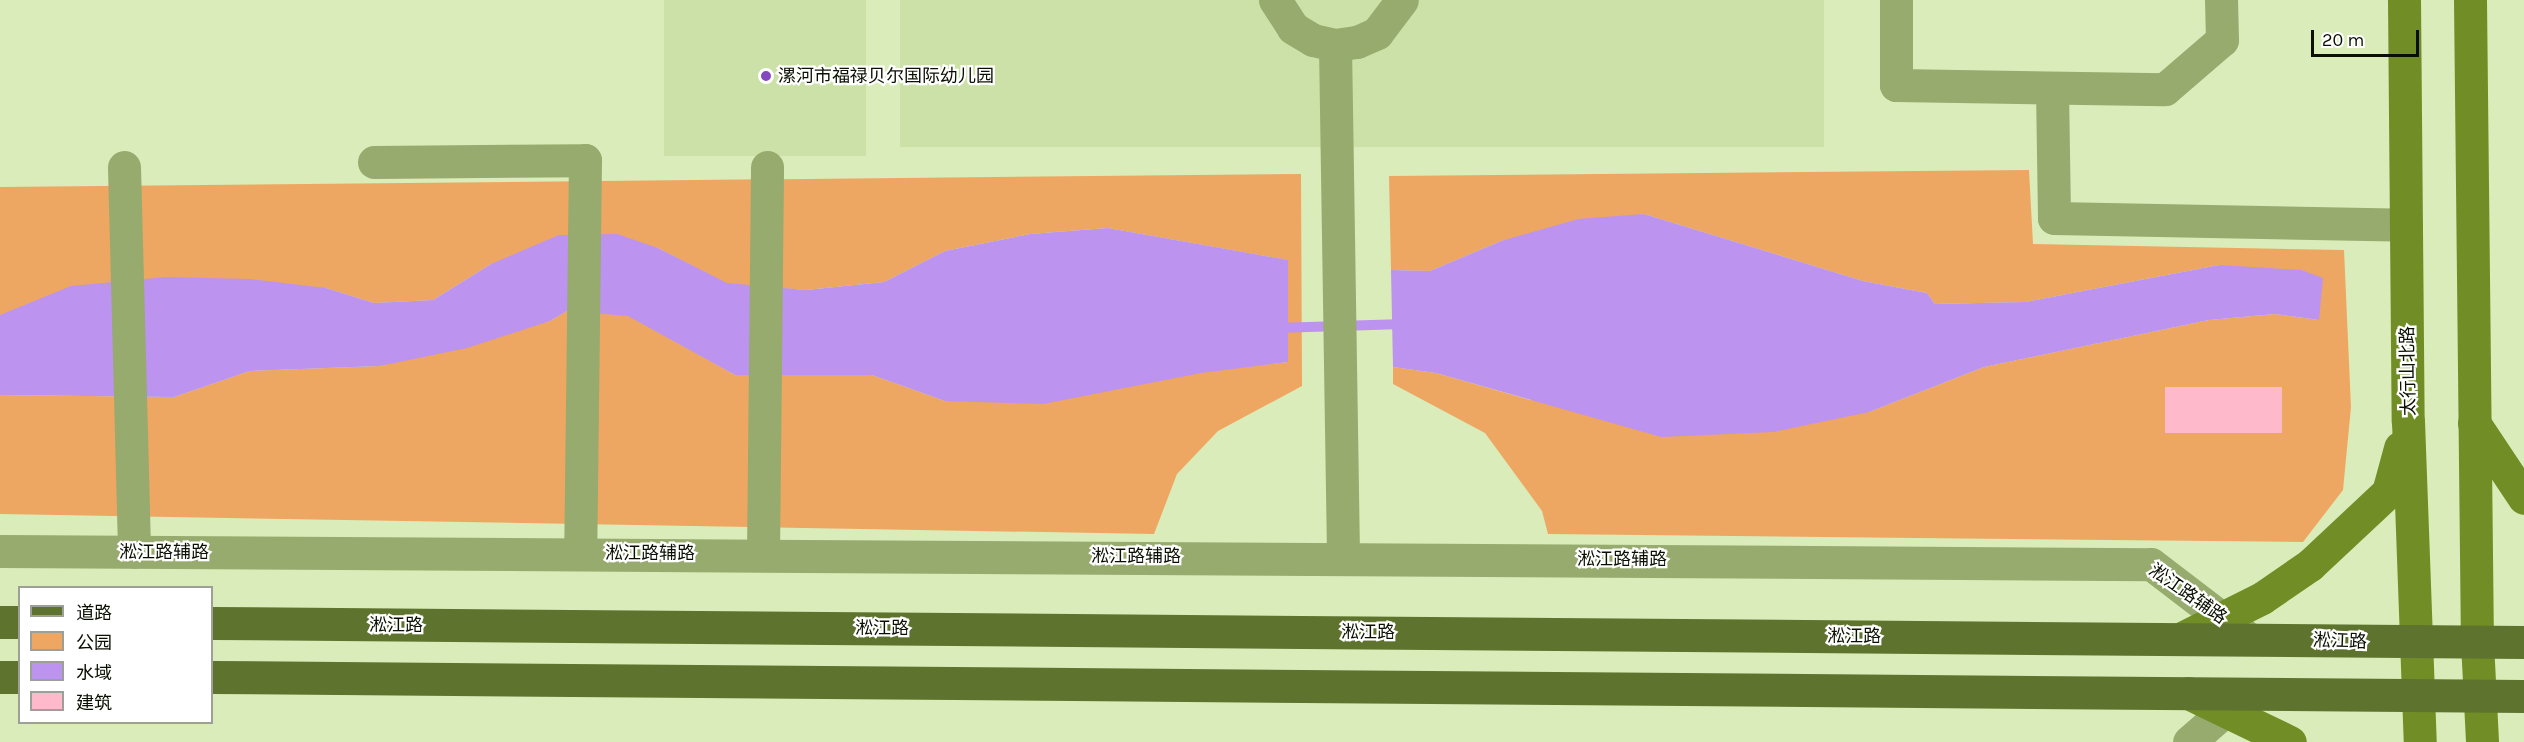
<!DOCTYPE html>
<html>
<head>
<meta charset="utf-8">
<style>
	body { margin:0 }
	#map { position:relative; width:2524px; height:742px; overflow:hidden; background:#daecb9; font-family:Karla,"Noto Sans SC",sans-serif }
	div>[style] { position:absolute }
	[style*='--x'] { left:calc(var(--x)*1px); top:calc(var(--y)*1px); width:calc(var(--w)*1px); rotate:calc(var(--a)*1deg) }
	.built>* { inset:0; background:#cce1a8; transform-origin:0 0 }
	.green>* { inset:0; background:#eda762 }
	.water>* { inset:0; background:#bc93ee }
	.stream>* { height:10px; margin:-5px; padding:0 5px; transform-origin:5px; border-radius:5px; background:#bc93ee }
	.building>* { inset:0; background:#febaca; transform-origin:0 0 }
	.street>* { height:33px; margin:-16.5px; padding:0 16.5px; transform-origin:16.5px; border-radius:16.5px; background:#96ab6d }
	.secondary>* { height:33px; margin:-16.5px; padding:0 16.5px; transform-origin:16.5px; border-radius:16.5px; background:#718e26 }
	.primary>* { height:33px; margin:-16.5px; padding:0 16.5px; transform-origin:16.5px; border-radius:16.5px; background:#5e732e }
	.dots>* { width:16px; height:16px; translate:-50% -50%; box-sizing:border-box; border:3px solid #fff; border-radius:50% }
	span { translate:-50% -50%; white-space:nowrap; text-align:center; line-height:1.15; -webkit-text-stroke:4.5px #fff; paint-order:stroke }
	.poi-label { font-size:18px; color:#0a0f01 }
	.left { translate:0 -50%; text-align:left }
	.street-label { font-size:18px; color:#0a0f01 }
	.legend { position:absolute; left:18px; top:586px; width:195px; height:138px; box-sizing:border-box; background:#fff; border:2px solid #9d9f99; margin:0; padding:8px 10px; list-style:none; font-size:18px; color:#0a0f01 }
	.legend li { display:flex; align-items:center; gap:12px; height:30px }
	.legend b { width:30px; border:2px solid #9d9f99 }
	.scale { position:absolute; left:2311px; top:30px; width:108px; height:27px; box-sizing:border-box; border:3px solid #0a0f01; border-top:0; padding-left:8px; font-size:18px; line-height:21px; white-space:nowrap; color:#0a0f01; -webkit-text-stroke:4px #fff; paint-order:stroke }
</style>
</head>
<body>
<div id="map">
	<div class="built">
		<div style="left:664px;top:0;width:202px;height:156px"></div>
		<div style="left:900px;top:0;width:924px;height:147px"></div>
	</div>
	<div class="green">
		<div style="clip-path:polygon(2029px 170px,2033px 244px,2344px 250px,2351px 407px,2343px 490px,2303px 542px,1548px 534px,1542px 511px,1485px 433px,1393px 384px,1393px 367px,1436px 373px,1530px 400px,1869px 412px,1984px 367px,2209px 320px,2275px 314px,2319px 320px,2219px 265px,2025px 302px,1935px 304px,1927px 293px,1863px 281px,1644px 214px,1501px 241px,1430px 271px,1391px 270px,1389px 176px)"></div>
		<div style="clip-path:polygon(1301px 174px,1302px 386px,1218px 431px,1177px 474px,1154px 534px,0 514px,0 395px,174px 397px,250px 371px,380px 366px,550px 321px,567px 311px,628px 315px,735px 375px,872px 375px,945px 401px,1288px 362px,1287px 260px,1108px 228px,1030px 234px,945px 251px,884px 282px,806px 290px,727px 284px,658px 248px,491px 264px,433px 300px,374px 303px,326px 288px,0 315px,0 187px)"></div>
	</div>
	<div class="water">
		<div style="clip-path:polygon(1644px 214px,1863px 281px,1927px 293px,1935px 304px,2025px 302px,2219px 265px,2301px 270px,2323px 278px,2319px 320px,2275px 314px,2209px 320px,1984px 367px,1869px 412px,1773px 432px,1661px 437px,1436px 373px,1393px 367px,1391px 270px,1430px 271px,1501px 241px,1578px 219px)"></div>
		<div style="clip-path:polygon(1108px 228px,1288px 260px,1288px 362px,1201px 373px,1043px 404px,945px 401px,872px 375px,735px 375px,628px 316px,567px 311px,550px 321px,467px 348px,380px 366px,250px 371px,174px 397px,0 395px,0 315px,71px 286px,166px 277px,250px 279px,326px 288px,374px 303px,433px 300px,491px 264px,559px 235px,617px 234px,658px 248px,727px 283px,806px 290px,884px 282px,945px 251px,1030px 234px)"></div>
	</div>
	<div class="stream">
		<div style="--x:1276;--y:328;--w:128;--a:-1.8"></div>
	</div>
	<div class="building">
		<div style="left:2282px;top:387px;width:46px;height:117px;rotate:90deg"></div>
	</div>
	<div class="street">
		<div style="--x:1275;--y:0;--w:33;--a:57"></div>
		<div style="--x:1293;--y:28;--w:23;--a:31"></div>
		<div style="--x:1313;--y:40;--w:23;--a:13"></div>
		<div style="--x:1335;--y:45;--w:22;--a:-8"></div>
		<div style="--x:1357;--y:42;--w:22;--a:-24"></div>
		<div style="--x:1377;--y:33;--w:41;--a:-52.9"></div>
		<div style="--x:1896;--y:0;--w:85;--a:90"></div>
		<div style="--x:1896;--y:85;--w:269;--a:0.9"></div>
		<div style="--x:2165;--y:89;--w:75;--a:-40.7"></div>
		<div style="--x:2222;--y:40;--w:40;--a:-91.4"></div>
		<div style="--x:1335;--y:45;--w:512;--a:89.1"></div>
		<div style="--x:2052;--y:89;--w:129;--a:89.1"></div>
		<div style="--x:2054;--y:218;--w:352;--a:1.1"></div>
		<div style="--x:374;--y:162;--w:211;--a:-0.5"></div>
		<div style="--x:585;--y:160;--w:393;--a:90.7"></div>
		<div style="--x:124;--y:167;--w:385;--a:88.5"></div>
		<div style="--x:0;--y:551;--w:2151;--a:0.35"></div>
		<div style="--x:2151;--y:564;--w:117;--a:37.4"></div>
		<div style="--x:763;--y:554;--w:387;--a:-89.4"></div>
		<div style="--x:2189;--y:742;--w:73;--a:-41.1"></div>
	</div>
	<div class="secondary">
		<div style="--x:2404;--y:0;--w:421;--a:89.5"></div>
		<div style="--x:2408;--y:421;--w:321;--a:87.9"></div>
		<div style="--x:2470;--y:0;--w:642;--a:89.38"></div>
		<div style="--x:2477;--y:642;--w:100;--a:87.1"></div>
		<div style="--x:2474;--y:423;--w:90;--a:56.3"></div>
		<div style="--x:2182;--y:638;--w:89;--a:-26.6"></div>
		<div style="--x:2262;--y:598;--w:58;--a:-34.5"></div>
		<div style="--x:2310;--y:565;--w:107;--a:-43.1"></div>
		<div style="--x:2388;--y:492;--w:46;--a:-74.7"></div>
		<div style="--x:2188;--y:693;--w:113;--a:25.7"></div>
	</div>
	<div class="primary">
		<div style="--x:0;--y:622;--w:20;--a:0"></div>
		<div style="--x:212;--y:623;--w:2312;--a:0.47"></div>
		<div style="--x:0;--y:677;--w:20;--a:0"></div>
		<div style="--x:212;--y:677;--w:2312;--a:0.47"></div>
	</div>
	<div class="dots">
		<div style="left:766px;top:76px;background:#8449bf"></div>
	</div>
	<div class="poi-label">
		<span class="left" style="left:778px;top:76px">漯河市福禄贝尔国际幼儿园</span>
	</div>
	<div class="street-label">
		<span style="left:2408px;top:371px;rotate:-91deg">太行山北路</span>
		<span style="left:164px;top:552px">淞江路辅路</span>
		<span style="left:650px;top:553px">淞江路辅路</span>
		<span style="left:1136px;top:556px">淞江路辅路</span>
		<span style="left:1622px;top:559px">淞江路辅路</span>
		<span style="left:2188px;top:594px;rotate:35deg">淞江路辅路</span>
		<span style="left:396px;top:625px">淞江路</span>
		<span style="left:882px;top:628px">淞江路</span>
		<span style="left:1368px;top:632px">淞江路</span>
		<span style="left:1854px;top:636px">淞江路</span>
		<span style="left:2340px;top:641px;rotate:2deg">淞江路</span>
	</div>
	<ul class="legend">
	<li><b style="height:8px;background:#5e732e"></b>道路</li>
	<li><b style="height:16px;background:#eda762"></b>公园</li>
	<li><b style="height:16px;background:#bc93ee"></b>水域</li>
	<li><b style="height:16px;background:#febaca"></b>建筑</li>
	</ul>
	<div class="scale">20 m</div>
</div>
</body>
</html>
